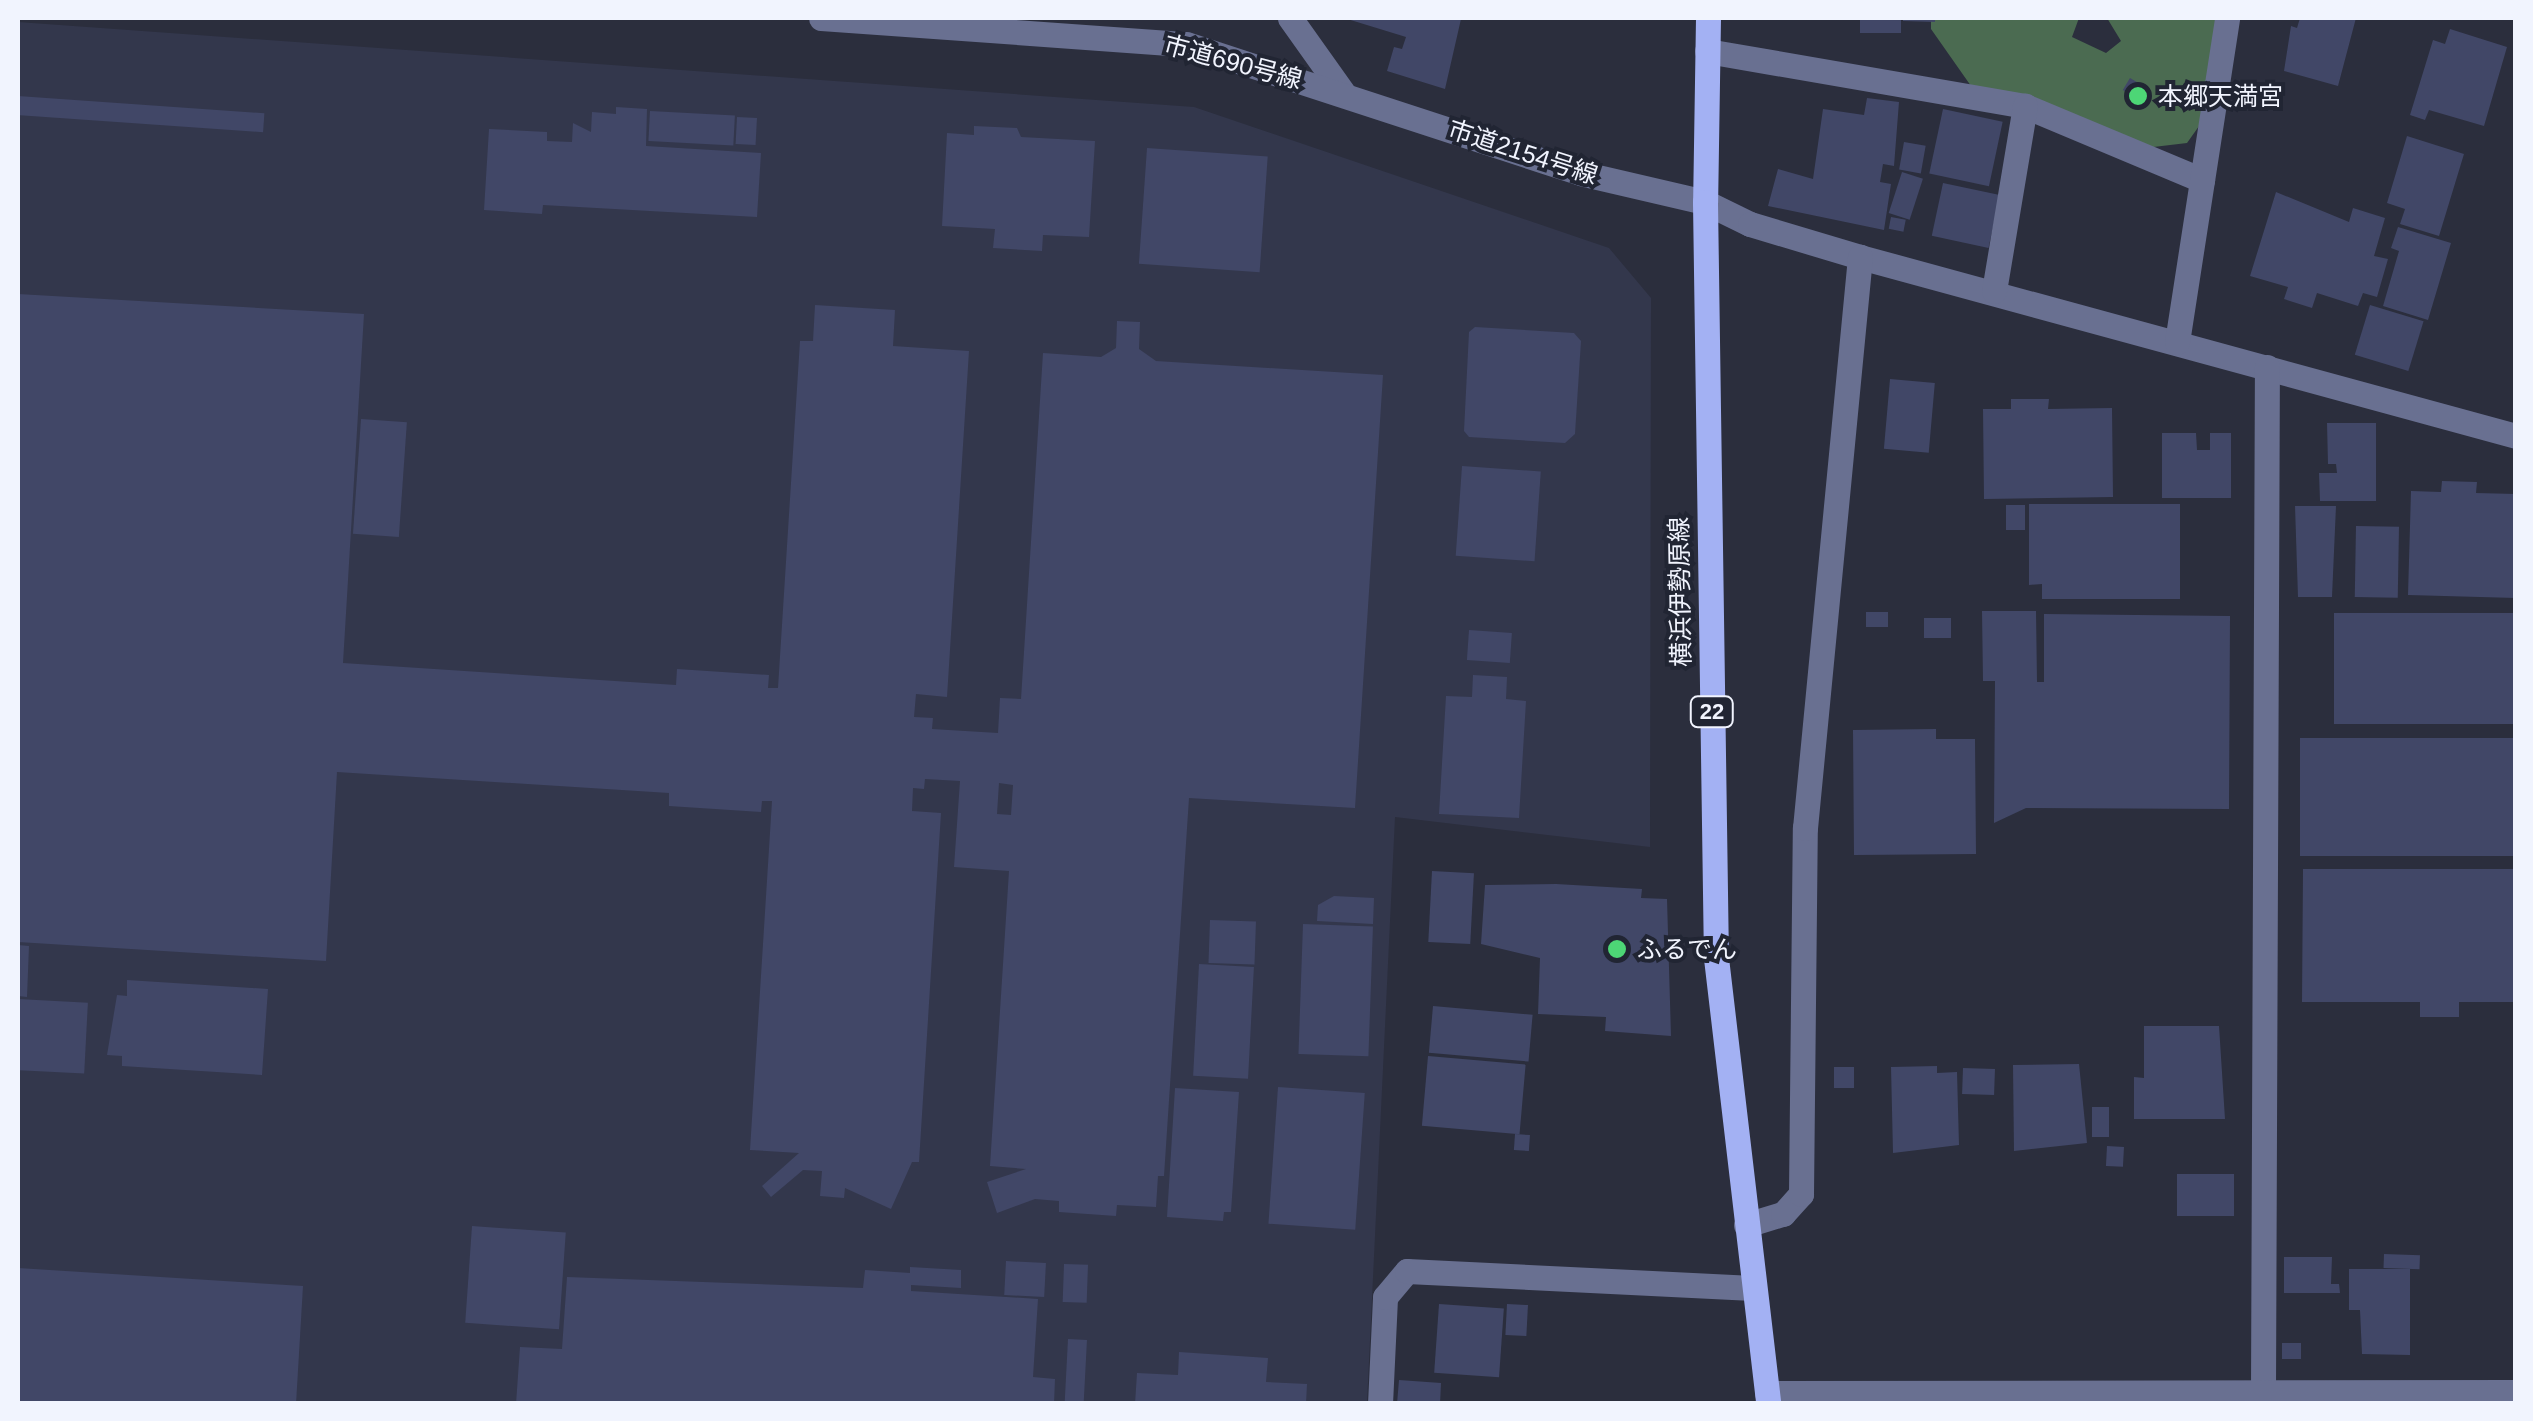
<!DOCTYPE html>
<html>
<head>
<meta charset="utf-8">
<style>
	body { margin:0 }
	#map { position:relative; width:2533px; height:1421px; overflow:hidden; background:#2b2e3d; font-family:Helvetica,"Noto Sans JP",sans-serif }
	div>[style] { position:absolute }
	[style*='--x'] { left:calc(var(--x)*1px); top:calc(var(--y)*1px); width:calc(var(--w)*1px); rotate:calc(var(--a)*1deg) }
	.built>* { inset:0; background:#33374c }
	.forest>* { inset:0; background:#4b6b51 }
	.building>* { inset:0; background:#414767; transform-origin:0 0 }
	.service>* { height:25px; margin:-12.5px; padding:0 12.5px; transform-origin:12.5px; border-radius:12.5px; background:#697091 }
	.minor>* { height:25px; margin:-12.5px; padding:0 12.5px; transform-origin:12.5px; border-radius:12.5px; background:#697091 }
	.tertiary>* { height:25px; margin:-12.5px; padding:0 12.5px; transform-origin:12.5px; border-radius:12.5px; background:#697091 }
	.primary>* { height:25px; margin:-12.5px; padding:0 12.5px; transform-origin:12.5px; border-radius:12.5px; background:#a3b1f3 }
	.dots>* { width:28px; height:28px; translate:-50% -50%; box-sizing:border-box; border:5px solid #212533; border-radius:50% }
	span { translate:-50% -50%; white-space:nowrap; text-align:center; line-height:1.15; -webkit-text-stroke:8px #212533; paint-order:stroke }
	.shield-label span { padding:2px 8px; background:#212533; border:2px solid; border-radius:8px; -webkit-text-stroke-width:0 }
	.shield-label { font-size:22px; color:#f1f4fe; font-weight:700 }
	.street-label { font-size:25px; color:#f1f4fe }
	.poi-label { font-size:25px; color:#f1f4fe }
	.left { translate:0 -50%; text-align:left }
	.frame { position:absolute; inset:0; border:20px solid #f1f4fe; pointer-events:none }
</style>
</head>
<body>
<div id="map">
	<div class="built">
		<div style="clip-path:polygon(18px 22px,1194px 107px,1609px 248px,1651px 298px,1650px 847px,1395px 817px,1367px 1403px,18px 1403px)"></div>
	</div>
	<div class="forest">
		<div style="clip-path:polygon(1931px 18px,2079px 18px,2072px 37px,2106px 53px,2121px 41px,2107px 18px,2223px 18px,2214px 105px,2187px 143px,2145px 148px,1971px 86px,1931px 29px)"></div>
	</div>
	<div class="building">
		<div style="clip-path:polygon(1344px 18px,1461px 19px,1445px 89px,1387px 71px,1394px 47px,1402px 49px,1406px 37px)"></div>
		<div style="left:1860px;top:18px;width:41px;height:15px"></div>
		<div style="clip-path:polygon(1903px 18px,1935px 18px,1935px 22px,1903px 21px)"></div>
		<div style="clip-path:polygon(2300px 18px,2356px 18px,2338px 86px,2284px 71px,2291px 26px,2297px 28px)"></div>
		<div style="clip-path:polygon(2450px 29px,2507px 47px,2484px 126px,2429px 110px,2425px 120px,2410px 115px,2433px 40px,2445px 44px)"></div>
		<div style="left:2130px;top:78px;width:21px;height:14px;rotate:31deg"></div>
		<div style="left:18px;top:96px;width:247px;height:19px;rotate:4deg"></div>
		<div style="clip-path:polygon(1867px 98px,1899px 102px,1894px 166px,1883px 164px,1880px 182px,1891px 184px,1884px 230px,1768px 206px,1778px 169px,1813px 179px,1823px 109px,1864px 115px)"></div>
		<div style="clip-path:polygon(616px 107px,647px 109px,646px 146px,761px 153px,757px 217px,543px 205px,542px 214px,484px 210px,489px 129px,547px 132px,547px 141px,572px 142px,573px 123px,591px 132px,592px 112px,616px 114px)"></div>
		<div style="left:1943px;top:109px;width:61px;height:66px;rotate:12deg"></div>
		<div style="left:650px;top:111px;width:85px;height:30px;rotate:3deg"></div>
		<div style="left:737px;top:117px;width:20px;height:27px;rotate:3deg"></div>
		<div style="clip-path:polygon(974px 126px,1017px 128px,1021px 137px,1095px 141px,1089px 237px,1043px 235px,1042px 251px,993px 248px,995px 229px,942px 226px,947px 133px,974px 135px)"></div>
		<div style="clip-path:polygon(2407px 136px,2464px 154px,2439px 236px,2400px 224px,2405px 209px,2387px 203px)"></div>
		<div style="left:1904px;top:142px;width:22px;height:28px;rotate:10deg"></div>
		<div style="left:1147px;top:148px;width:121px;height:116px;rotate:4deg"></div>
		<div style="left:1902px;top:172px;width:22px;height:43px;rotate:18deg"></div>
		<div style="left:1943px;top:183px;width:58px;height:54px;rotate:12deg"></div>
		<div style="clip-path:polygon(2276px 192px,2349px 222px,2353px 208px,2385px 218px,2374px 256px,2388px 259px,2377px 297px,2363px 293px,2358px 306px,2317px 293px,2312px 308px,2284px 299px,2288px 287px,2250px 276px)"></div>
		<div style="left:1891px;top:217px;width:15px;height:12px;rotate:11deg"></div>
		<div style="clip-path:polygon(2398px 227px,2451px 243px,2428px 320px,2383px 306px,2399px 251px,2391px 248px)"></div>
		<div style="clip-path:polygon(evenodd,18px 294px,364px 314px,343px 663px,676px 685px,677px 669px,769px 675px,768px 688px,778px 688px,800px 341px,813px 341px,815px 305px,895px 310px,893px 346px,969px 351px,947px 697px,916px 694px,914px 717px,933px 718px,932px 729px,998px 733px,1000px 698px,1021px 699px,1043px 353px,1101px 357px,1116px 348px,1117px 321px,1140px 322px,1139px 349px,1156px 361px,1383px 375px,1355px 808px,1189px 798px,1164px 1176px,1158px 1176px,1156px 1207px,1117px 1205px,1116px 1216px,1059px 1212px,1059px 1201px,1035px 1199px,997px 1213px,987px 1182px,1026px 1169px,990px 1166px,1009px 871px,954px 867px,960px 781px,925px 779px,924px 789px,913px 788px,912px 811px,941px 813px,919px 1162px,912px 1162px,891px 1209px,845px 1188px,844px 1198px,820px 1196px,822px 1171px,803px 1170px,771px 1197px,762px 1186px,799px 1153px,750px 1150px,772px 801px,762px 801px,761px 812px,669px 806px,669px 793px,337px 772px,326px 961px,18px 942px,18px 294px,999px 783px,1013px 785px,1011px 815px,997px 814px,999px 783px)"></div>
		<div style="left:2370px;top:305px;width:56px;height:52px;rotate:17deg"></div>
		<div style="clip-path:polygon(1475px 327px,1574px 333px,1581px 341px,1575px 434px,1565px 443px,1469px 437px,1464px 431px,1469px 332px)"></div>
		<div style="left:1890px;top:379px;width:45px;height:70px;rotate:5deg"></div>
		<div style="clip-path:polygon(2011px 399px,2049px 399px,2048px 409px,2112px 408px,2113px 497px,1984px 499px,1983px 409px,2011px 409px)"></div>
		<div style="left:361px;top:419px;width:46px;height:115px;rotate:4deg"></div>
		<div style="clip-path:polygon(2327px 423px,2376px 423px,2376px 501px,2320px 501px,2319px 473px,2337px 473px,2336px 464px,2328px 464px)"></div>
		<div style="clip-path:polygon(2162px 433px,2196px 433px,2197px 450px,2210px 450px,2210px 433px,2231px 433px,2231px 498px,2162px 498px)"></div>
		<div style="left:1462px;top:466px;width:79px;height:90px;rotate:4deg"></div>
		<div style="clip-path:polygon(2442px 481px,2477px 482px,2476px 493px,2516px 494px,2516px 598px,2408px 595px,2411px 491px,2441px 492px)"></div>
		<div style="clip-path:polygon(2029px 504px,2180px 504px,2180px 599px,2042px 599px,2042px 584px,2029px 585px)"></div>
		<div style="left:2006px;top:505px;width:19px;height:25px"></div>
		<div style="clip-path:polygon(2295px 506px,2336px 506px,2332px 597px,2298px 597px)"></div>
		<div style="left:2356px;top:526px;width:43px;height:71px;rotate:1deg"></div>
		<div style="clip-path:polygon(1982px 611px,2036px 611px,2037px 682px,2044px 682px,2044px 614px,2230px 616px,2229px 809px,2026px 808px,1994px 823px,1995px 681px,1983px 681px)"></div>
		<div style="left:1866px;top:612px;width:22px;height:15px"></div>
		<div style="left:2334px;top:613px;width:182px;height:111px"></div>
		<div style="left:1951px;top:618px;width:20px;height:27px;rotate:90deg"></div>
		<div style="left:1469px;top:630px;width:43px;height:30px;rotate:4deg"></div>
		<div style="clip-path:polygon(1473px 675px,1507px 677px,1506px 699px,1526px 701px,1519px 818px,1439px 814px,1446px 696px,1472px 697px)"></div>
		<div style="clip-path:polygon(1936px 729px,1936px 739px,1975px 739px,1976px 854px,1854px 855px,1853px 730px)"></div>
		<div style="left:2516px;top:738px;width:118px;height:216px;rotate:90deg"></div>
		<div style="clip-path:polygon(2303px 869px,2516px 869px,2516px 1002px,2459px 1002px,2459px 1017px,2420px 1017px,2420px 1002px,2302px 1002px)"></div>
		<div style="left:1432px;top:871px;width:42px;height:71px;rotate:3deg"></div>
		<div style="clip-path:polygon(1556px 884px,1642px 889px,1641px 898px,1667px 899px,1671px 1036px,1605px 1031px,1606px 1017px,1538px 1014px,1540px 958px,1481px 944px,1485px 885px)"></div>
		<div style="clip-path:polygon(1334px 896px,1374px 898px,1373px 924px,1317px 921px,1318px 905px)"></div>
		<div style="left:1210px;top:920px;width:46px;height:43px;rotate:2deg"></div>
		<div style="left:1303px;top:924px;width:70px;height:130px;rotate:2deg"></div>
		<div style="clip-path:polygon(18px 945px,29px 946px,27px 997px,18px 996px)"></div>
		<div style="left:1199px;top:964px;width:55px;height:112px;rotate:3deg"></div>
		<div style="clip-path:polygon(127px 980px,268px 989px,262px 1075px,122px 1066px,122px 1056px,107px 1055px,117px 995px,127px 996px)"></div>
		<div style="left:18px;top:999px;width:70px;height:71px;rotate:3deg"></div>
		<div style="left:1433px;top:1006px;width:100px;height:47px;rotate:5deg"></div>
		<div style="clip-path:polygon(2144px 1026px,2219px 1026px,2225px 1119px,2134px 1119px,2134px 1077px,2144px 1078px)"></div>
		<div style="left:1428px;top:1056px;width:98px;height:70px;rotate:5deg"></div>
		<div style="clip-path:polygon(2079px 1064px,2087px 1143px,2014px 1151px,2013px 1065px)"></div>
		<div style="clip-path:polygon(1937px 1066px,1937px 1073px,1957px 1072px,1959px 1145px,1893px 1153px,1891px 1067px)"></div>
		<div style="left:1834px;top:1067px;width:20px;height:21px"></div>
		<div style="left:1963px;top:1068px;width:32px;height:26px;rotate:2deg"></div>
		<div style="left:1278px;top:1087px;width:87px;height:137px;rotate:4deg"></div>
		<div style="clip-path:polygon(1175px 1088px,1239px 1092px,1231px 1212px,1224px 1212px,1223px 1221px,1167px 1217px)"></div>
		<div style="left:2092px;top:1107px;width:17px;height:30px"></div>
		<div style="left:1515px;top:1134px;width:15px;height:16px;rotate:4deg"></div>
		<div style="left:2107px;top:1146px;width:17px;height:20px;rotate:3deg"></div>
		<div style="left:2177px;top:1174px;width:57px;height:42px"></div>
		<div style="left:472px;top:1226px;width:94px;height:97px;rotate:4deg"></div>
		<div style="left:2384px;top:1254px;width:36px;height:14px;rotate:2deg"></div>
		<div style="clip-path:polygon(2284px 1257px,2332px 1257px,2331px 1284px,2339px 1284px,2340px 1293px,2284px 1293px)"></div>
		<div style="left:1006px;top:1261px;width:40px;height:34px;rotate:3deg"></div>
		<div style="left:1064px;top:1264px;width:24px;height:38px;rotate:2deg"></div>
		<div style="clip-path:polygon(910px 1267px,961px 1270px,961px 1288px,911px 1285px,911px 1291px,1038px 1299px,1033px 1377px,1055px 1379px,1054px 1404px,516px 1404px,520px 1347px,562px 1349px,567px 1277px,863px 1288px,865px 1270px,910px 1273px)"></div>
		<div style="clip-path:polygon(18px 1268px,303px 1286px,296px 1404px,18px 1404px)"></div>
		<div style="clip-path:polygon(2349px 1269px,2410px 1269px,2410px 1355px,2362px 1354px,2360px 1310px,2349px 1310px)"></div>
		<div style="left:1439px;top:1304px;width:65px;height:69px;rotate:4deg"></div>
		<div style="left:1507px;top:1304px;width:21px;height:31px;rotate:3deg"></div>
		<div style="left:1068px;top:1339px;width:19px;height:65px;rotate:3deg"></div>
		<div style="left:2282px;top:1343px;width:19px;height:16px"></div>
		<div style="clip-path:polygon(1179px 1352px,1268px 1358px,1266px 1382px,1307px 1384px,1306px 1404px,1135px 1404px,1137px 1373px,1178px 1375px)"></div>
		<div style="clip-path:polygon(1399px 1380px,1441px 1383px,1440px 1404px,1397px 1404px)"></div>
	</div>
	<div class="service">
		<div style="--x:1290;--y:18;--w:93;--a:54.6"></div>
		<div style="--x:1707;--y:51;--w:323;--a:9.8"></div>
		<div style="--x:2025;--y:106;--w:192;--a:22.7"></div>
	</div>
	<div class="minor">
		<div style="--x:1705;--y:202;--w:50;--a:26.1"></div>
		<div style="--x:1750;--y:224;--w:115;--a:16.7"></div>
		<div style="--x:1860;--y:257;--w:680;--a:15.26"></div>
		<div style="--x:1994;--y:291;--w:188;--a:-80.5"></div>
		<div style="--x:2177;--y:342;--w:328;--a:-81.2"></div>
		<div style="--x:1746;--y:1225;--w:39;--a:-17"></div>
		<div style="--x:1783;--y:1214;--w:27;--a:-48"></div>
		<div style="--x:1801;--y:1194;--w:366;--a:-89.4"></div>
		<div style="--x:1805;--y:828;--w:574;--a:-84.5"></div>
		<div style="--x:2263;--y:1390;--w:1023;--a:-89.78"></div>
		<div style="--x:1767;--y:1393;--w:749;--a:-0.08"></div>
		<div style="--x:1380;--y:1404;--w:107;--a:-87.3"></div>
		<div style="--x:1385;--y:1297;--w:34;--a:-50"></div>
		<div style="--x:1407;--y:1271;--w:346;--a:2.8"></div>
	</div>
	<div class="tertiary">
		<div style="--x:821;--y:18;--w:366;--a:4.1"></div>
		<div style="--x:1186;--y:44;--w:415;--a:18.1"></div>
		<div style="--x:1580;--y:173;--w:128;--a:13.1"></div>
	</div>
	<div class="primary">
		<div style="--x:1708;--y:18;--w:184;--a:90.9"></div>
		<div style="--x:1705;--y:202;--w:756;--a:89.17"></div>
		<div style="--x:1716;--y:958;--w:449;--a:83.3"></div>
	</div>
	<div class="dots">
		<div style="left:2138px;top:96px;background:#4dd676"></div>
		<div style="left:1617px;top:949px;background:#4dd676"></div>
	</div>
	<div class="shield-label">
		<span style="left:1712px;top:712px">22</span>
	</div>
	<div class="street-label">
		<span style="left:1233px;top:62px;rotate:15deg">市道690号線</span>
		<span style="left:1523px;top:152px;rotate:18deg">市道2154号線</span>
		<span style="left:1680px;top:592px;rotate:-91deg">横浜伊勢原線</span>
	</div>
	<div class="poi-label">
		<span class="left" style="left:2158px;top:96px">本郷天満宮</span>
		<span class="left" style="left:1637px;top:949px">ふるでん</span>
	</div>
	<div class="frame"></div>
</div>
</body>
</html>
